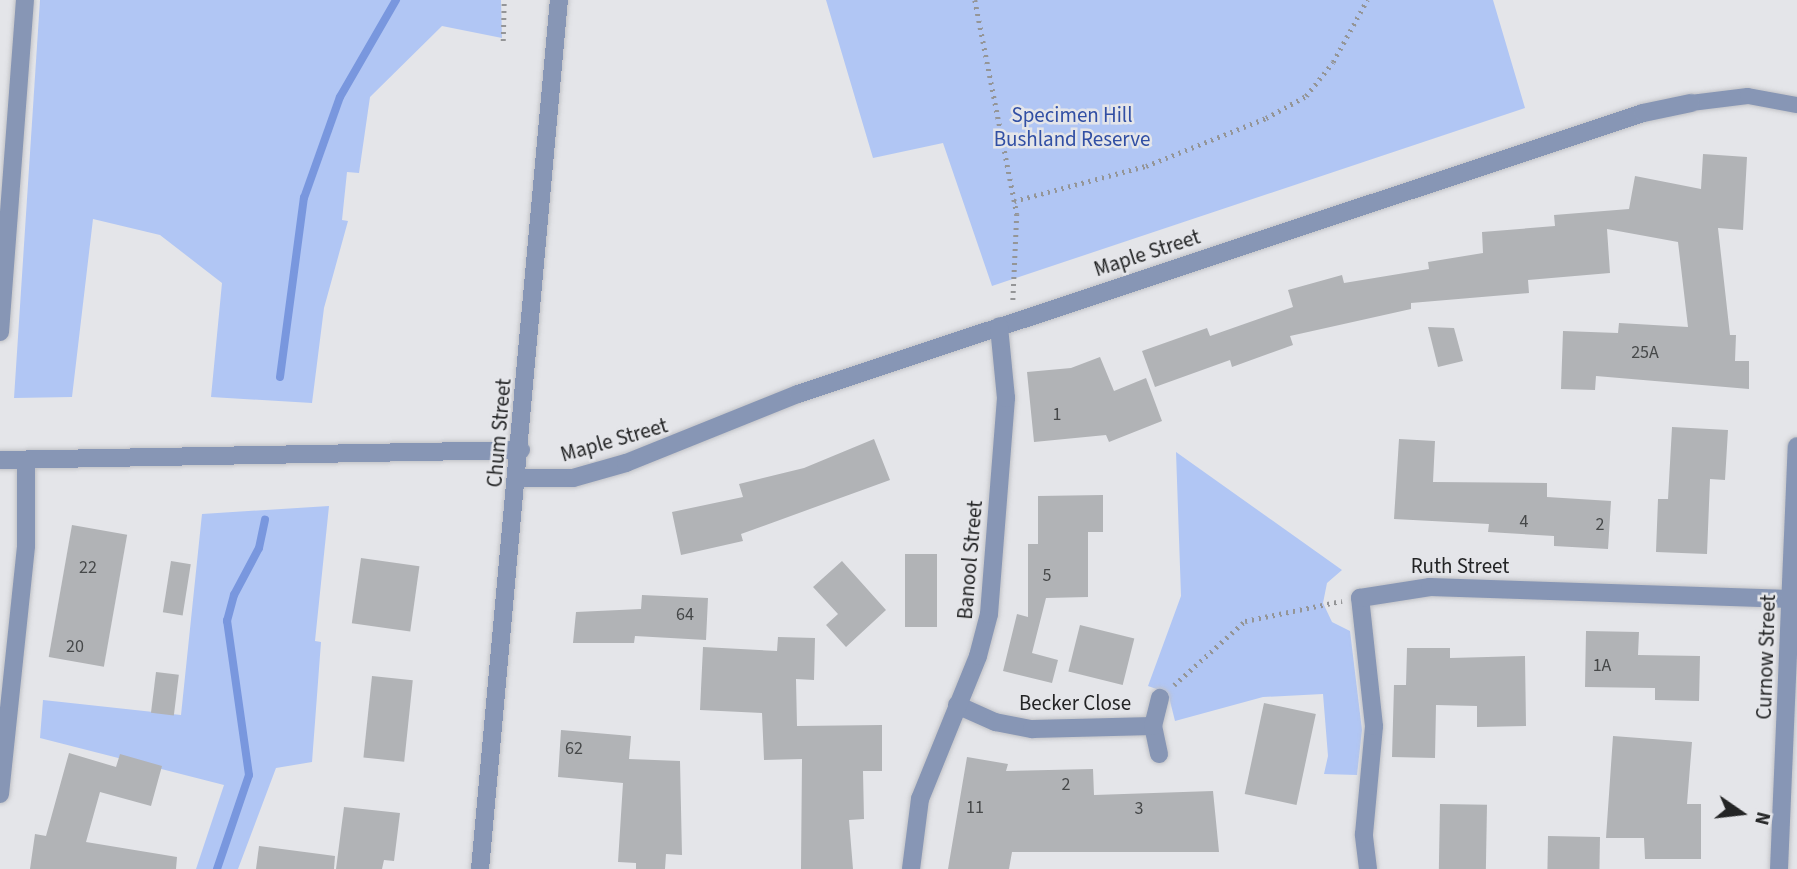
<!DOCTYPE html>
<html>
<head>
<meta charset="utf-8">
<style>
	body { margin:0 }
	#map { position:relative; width:1797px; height:869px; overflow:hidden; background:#e4e5e9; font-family:"Source Sans 3",sans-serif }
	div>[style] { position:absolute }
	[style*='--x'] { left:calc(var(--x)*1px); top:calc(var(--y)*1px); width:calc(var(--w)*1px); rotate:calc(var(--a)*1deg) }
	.green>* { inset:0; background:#b1c6f4 }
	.stream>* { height:8px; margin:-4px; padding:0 4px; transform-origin:4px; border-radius:4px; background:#7997de }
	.building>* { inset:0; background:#b1b3b6; transform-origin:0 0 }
	.path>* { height:4.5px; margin-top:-2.25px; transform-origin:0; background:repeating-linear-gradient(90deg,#949597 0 2px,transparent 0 7px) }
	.roads { filter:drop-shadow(0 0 2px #c1c2c6) drop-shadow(0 0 2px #c1c2c6) }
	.service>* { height:16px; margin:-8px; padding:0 8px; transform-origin:8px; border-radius:8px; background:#8796b5 }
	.minor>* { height:18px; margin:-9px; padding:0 9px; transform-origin:9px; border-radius:9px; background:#8796b5 }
	.tertiary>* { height:18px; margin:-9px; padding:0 9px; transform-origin:9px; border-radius:9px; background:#8796b5 }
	span { translate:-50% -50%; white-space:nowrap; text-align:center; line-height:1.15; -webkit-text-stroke:5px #e4e5e9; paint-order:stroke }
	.number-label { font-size:18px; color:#464849 }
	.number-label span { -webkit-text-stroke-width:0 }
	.park-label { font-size:21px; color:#314fa4 }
	.street-label { font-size:21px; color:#232425 }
	.north { position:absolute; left:1706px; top:778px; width:70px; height:70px; -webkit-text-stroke:5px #e4e5e9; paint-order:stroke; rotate:104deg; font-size:19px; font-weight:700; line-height:28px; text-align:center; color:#232425 }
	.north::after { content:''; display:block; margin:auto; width:24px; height:32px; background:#232425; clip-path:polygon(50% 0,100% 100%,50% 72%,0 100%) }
</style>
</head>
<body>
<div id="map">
	<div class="green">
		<div style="clip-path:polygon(40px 0,501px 0,502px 38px,442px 26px,370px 97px,359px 173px,347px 172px,342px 220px,348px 221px,324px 308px,312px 403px,211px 397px,222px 283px,160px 235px,93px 219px,72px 397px,14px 398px)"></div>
		<div style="clip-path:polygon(826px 0,1493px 0,1525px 108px,992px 286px,943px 143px,873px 158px)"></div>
		<div style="clip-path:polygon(1176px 452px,1342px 570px,1327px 583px,1323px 603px,1332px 622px,1350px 631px,1362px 730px,1357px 775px,1324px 774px,1328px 756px,1323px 694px,1263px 697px,1175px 721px,1168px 693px,1148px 686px,1181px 596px)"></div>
		<div style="clip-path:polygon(329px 506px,315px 641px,321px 642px,312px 762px,276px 768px,238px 869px,196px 869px,224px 785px,40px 738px,43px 700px,181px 715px,202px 514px)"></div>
	</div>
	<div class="stream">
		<div style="--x:280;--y:377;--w:181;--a:-82.4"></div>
		<div style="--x:304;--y:198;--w:107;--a:-70.4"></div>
		<div style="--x:340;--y:97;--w:112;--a:-60"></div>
		<div style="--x:217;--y:869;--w:99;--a:-71.2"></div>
		<div style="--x:249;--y:775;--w:156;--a:-98.1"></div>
		<div style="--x:227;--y:621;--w:27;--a:-75"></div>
		<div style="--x:234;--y:595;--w:53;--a:-62"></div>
		<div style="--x:259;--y:548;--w:29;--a:-78"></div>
	</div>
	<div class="building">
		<div style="clip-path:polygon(1703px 154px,1747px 157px,1743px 230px,1718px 228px,1730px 335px,1736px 335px,1735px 361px,1749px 361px,1749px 389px,1596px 376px,1595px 390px,1561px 389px,1563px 331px,1618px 333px,1619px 323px,1688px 327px,1678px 242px,1607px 229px,1610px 273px,1528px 280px,1529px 293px,1411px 303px,1411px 309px,1290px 336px,1293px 345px,1232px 367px,1230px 360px,1155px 387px,1142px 351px,1207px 328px,1210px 336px,1293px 307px,1288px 290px,1342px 275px,1344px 283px,1429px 269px,1428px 262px,1483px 253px,1482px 232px,1555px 226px,1554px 215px,1629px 209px,1635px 176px,1701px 189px)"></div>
		<div style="clip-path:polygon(1428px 327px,1454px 328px,1463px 361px,1438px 367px)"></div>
		<div style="clip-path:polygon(1100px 357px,1114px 391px,1146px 378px,1162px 421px,1109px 442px,1106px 435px,1034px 442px,1027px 372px,1071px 368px)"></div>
		<div style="clip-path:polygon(1672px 427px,1728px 430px,1725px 480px,1710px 479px,1707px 554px,1656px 552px,1658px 499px,1668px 499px)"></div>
		<div style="clip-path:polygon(874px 439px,890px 480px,741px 534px,743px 541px,681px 555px,672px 512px,743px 497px,739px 484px,804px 468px)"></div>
		<div style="clip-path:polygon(1399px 439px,1435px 441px,1433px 482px,1547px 483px,1547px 497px,1611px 501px,1608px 549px,1554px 546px,1554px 536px,1488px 532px,1489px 524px,1394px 519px)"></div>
		<div style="clip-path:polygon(1103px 495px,1103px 532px,1088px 532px,1088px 597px,1046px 598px,1032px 653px,1058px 660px,1052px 683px,1003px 671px,1017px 614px,1028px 617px,1028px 544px,1038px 544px,1038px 496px)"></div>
		<div style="left:72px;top:525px;width:56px;height:134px;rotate:10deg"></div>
		<div style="left:905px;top:554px;width:32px;height:73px"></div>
		<div style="left:361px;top:558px;width:59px;height:66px;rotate:8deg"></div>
		<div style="left:171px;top:561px;width:20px;height:52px;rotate:9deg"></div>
		<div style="clip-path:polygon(842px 561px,886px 610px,846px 647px,826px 625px,838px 614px,813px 587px)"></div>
		<div style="clip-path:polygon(642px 595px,708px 598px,706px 640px,635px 636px,634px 643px,573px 643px,576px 612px,641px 609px)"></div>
		<div style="left:1080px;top:625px;width:56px;height:48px;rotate:14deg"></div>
		<div style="clip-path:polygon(1586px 631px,1639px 632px,1638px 655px,1700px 656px,1699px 701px,1655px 700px,1655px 688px,1585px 687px)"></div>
		<div style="clip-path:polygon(778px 637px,815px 638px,814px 680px,796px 679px,797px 726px,882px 725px,882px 771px,863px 771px,864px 819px,849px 820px,853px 869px,801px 869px,802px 759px,764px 760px,762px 713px,700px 710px,703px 647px,777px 651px)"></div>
		<div style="clip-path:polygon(1407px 648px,1450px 648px,1450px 658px,1525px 656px,1526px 726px,1477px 727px,1477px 706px,1436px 705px,1435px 758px,1392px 757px,1394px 685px,1406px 685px)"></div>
		<div style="left:156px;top:672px;width:23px;height:41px;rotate:7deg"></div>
		<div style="left:372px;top:676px;width:41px;height:82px;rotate:6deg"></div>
		<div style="left:1264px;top:703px;width:53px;height:93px;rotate:12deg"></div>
		<div style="clip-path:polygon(561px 730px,631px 736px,629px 759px,680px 761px,682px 855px,666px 854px,665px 869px,636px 869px,636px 863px,618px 862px,623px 783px,558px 777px)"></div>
		<div style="clip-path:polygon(1613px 736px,1692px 742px,1687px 804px,1701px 804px,1701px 859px,1645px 859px,1644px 838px,1606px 838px)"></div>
		<div style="clip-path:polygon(69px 753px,116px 767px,120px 754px,162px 766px,151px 806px,100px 792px,86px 842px,177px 857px,176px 869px,30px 869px,35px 834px,46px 836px)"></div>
		<div style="clip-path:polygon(967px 757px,1008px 764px,1006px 771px,1093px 769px,1094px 795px,1213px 791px,1219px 852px,1012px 852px,1009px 869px,948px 869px)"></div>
		<div style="left:1440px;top:804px;width:47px;height:65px;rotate:1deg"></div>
		<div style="clip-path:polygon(344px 807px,400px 813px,394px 861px,384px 860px,382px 869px,336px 869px)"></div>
		<div style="left:1548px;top:836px;width:52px;height:33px;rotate:1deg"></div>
		<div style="clip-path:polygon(259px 846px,335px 856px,334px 869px,256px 869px)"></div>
	</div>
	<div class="path">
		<div style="--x:975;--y:0;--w:218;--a:78.9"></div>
		<div style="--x:1017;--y:214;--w:89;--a:92.6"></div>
		<div style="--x:503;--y:41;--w:41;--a:-88.6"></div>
		<div style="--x:1014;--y:201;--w:137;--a:-14.9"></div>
		<div style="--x:1146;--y:166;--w:129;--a:-21.8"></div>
		<div style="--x:1266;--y:118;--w:46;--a:-28.8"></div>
		<div style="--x:1306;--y:96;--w:43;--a:-51.5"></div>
		<div style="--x:1333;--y:62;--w:71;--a:-61.3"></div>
		<div style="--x:1174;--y:685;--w:96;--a:-42"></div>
		<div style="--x:1245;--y:621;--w:99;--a:-11.7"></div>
	</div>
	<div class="roads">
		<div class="service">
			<div style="--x:1691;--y:103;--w:57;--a:-7"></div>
			<div style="--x:1748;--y:96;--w:50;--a:10.4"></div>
		</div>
		<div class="minor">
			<div style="--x:0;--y:332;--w:333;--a:-85.7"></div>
			<div style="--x:0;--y:460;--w:521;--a:-1.1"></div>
			<div style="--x:518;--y:478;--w:55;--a:0"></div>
			<div style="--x:573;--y:478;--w:55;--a:-15.8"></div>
			<div style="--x:626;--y:463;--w:185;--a:-21.9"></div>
			<div style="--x:798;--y:394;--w:890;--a:-18.39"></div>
			<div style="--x:1643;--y:113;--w:49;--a:-11.8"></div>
			<div style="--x:957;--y:705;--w:42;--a:24.1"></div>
			<div style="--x:995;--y:722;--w:38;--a:11"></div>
			<div style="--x:1032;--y:729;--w:121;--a:-1.4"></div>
			<div style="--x:1159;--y:754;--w:29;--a:-102"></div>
			<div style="--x:1153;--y:726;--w:29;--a:-76"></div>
			<div style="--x:0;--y:794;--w:249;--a:-84"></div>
			<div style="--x:26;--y:546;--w:86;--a:-90"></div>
			<div style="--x:911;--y:869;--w:71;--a:-82.7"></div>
			<div style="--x:920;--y:799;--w:154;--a:-67.9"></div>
			<div style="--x:978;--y:656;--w:43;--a:-75.3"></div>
			<div style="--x:989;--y:614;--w:217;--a:-85.5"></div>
			<div style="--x:1006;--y:398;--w:72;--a:-95.6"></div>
			<div style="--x:1368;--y:869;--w:35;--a:-97"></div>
			<div style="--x:1364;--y:834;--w:108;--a:-84.7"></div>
			<div style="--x:1374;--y:726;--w:129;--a:-96.2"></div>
			<div style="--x:1360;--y:598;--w:71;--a:-8.9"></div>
			<div style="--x:1430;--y:587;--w:361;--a:1.9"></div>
			<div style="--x:1779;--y:869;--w:423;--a:-87.6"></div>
		</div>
		<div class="tertiary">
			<div style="--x:480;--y:869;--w:873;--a:-84.81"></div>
		</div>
	</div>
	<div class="number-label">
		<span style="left:1645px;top:353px">25A</span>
		<span style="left:1057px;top:415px">1</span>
		<span style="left:1524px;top:522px">4</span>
		<span style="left:1600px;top:525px">2</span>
		<span style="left:88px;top:568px">22</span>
		<span style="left:1047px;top:576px">5</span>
		<span style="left:685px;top:615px">64</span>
		<span style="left:75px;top:647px">20</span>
		<span style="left:1602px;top:666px">1A</span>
		<span style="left:574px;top:749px">62</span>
		<span style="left:1066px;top:785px">2</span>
		<span style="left:975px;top:808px">11</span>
		<span style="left:1139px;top:809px">3</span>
	</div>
	<div class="park-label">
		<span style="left:1072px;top:127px">Specimen Hill<br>Bushland Reserve</span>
	</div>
	<div class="street-label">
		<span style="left:1147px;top:253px;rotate:-18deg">Maple Street</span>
		<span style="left:499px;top:433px;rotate:-85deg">Chum Street</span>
		<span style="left:614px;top:440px;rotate:-16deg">Maple Street</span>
		<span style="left:970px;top:560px;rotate:-85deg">Banool Street</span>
		<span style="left:1460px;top:566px">Ruth Street</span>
		<span style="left:1766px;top:657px;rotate:-88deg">Curnow Street</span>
		<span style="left:1075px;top:703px">Becker Close</span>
	</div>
	<div class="north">N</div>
</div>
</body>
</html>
